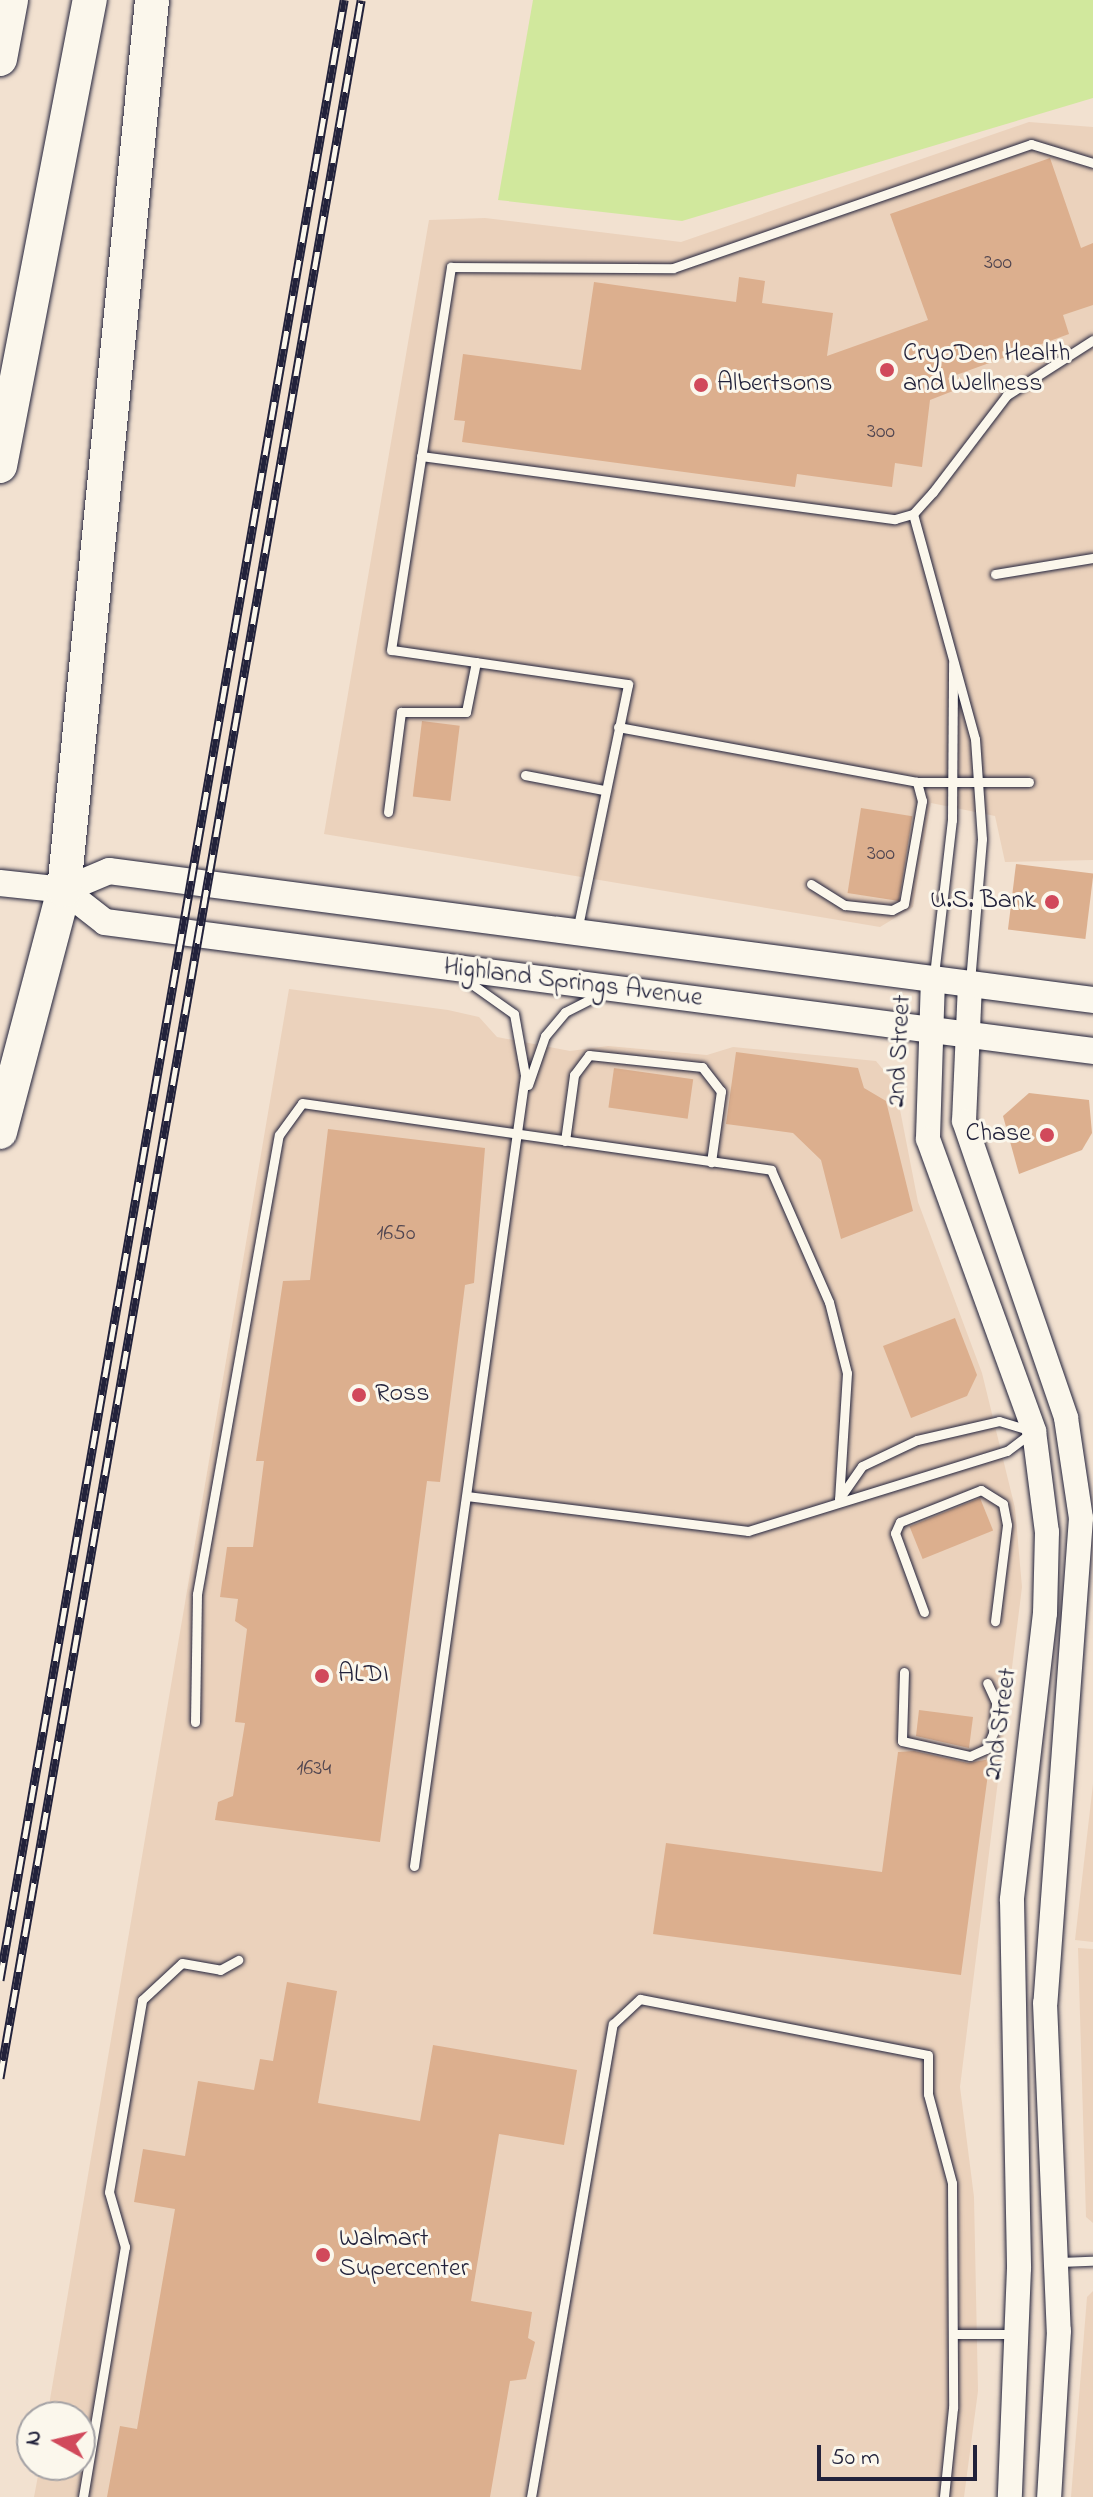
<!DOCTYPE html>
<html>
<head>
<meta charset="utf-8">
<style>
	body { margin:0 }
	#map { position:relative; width:1093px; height:2497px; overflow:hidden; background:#f2e1d0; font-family:"Indie Flower",sans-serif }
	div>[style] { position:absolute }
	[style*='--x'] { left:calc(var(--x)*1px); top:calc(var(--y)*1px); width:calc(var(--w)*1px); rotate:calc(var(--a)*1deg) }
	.built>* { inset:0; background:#ebd2bc }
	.green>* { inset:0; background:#d1e89d }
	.building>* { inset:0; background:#dcaf8e; transform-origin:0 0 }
	.roads { filter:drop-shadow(0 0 2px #22223b) drop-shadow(0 0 2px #22223b) }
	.service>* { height:9px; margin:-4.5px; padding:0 4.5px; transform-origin:4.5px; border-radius:4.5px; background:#fbf7ec }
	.tertiary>* { height:24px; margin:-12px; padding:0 12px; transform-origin:12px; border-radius:12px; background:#fbf7ec }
	.secondary>* { height:26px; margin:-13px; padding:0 13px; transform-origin:13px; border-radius:13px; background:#fbf7ec }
	.motorway>* { height:34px; margin:-17px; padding:0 17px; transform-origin:17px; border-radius:17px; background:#fbf7ec }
	.rail>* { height:9px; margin-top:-4.5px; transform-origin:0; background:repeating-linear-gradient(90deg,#fbf7ec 0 18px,#22223b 0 36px); box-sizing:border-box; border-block:2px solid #22223b }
	.dots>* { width:22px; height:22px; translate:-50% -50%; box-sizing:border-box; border:4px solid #fbf7ec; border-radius:50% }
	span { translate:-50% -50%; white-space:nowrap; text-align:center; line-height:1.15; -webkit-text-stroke:6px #fbf7ec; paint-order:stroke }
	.number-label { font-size:22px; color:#504550 }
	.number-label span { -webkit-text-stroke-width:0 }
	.poi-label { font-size:26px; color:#22223b }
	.left { translate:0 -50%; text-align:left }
	.right { translate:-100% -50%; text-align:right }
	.street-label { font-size:26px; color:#22223b }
	.north { position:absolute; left:16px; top:2401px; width:80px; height:80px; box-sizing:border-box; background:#fbf7ec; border:2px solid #a4a2a5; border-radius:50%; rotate:278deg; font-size:22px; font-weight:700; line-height:32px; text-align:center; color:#22223b }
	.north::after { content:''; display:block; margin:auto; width:28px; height:36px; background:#d1495b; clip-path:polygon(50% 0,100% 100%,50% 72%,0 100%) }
	.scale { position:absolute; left:817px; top:2445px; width:160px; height:36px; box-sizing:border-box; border:4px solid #22223b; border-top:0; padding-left:10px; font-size:24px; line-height:28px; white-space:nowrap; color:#22223b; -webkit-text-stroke:6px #fbf7ec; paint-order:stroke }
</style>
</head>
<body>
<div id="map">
	<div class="built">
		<div style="clip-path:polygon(1029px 122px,1093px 127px,1093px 860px,1005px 862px,995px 816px,931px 803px,913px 907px,880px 927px,324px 834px,429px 220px,485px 218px,681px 242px)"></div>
		<div style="clip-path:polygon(289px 989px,448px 1010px,479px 1017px,497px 1037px,570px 1051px,608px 1046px,707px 1055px,733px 1047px,876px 1061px,895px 1084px,918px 1202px,982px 1373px,1015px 1508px,1022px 1587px,960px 2087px,974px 2197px,978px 2391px,964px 2497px,34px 2497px,40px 2465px,80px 2465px,80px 2417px,47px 2417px)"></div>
		<div style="clip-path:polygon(1093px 1784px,1093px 1942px,1075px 1940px)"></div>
		<div style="clip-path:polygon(1078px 1948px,1093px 1949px,1093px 2223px,1086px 2217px)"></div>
		<div style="clip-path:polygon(1093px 2291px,1093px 2497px,1071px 2497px,1087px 2297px)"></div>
	</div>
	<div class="green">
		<div style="clip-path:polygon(533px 0,1093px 0,1093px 98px,682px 221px,498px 200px)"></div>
	</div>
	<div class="building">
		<div style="clip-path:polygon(1050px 158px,1081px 248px,1093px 243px,1093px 305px,1063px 315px,1069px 334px,948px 378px,953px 391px,930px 400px,922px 467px,895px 463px,892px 487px,797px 474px,795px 487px,462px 442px,465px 421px,454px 420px,463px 354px,581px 370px,594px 282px,736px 302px,739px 277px,765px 281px,762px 303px,833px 313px,827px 356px,928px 320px,890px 214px)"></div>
		<div style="left:422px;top:721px;width:38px;height:76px;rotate:7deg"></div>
		<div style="left:861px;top:808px;width:52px;height:86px;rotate:9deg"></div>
		<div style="left:1016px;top:864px;width:78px;height:66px;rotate:7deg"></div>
		<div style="clip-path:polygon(736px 1052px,858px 1068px,864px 1088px,886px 1101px,913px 1211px,841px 1239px,821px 1160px,793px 1133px,726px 1124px)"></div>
		<div style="left:614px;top:1068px;width:80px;height:40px;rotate:8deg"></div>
		<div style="clip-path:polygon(1029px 1093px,1089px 1100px,1092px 1133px,1082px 1150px,1019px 1174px,1003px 1116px)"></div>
		<div style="clip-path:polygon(328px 1129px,485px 1148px,474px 1283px,465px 1285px,440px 1482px,427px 1481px,380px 1842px,215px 1820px,218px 1802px,233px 1796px,245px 1723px,235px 1722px,247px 1629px,235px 1621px,238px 1599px,220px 1597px,227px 1547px,253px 1547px,264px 1461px,256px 1461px,283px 1281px,310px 1280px)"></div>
		<div style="clip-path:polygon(955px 1318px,977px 1375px,967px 1396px,911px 1418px,883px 1346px)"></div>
		<div style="left:980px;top:1498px;width:35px;height:76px;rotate:68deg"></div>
		<div style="clip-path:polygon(919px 1710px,973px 1717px,969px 1748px,916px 1736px)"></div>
		<div style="clip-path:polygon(914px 1751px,968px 1763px,990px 1759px,961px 1975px,653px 1934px,666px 1843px,882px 1872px,898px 1752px)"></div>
		<div style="clip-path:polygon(287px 1982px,337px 1991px,318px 2103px,420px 2121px,433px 2045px,577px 2070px,564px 2145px,499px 2134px,471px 2301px,532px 2312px,528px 2338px,535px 2342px,526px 2379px,510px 2381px,490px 2497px,107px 2497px,120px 2426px,137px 2429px,175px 2209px,134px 2202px,143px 2149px,185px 2156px,198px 2081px,254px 2090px,260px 2059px,273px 2061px)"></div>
	</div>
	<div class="roads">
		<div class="service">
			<div style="--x:421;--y:456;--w:478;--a:7.6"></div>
			<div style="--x:895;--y:519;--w:19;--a:-16"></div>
			<div style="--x:913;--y:514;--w:30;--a:-48"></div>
			<div style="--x:933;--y:492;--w:122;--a:-52.7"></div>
			<div style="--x:1007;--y:395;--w:102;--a:-32.6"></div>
			<div style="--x:913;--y:514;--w:233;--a:74.6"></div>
			<div style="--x:975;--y:739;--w:100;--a:86"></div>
			<div style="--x:982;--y:839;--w:143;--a:94.8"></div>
			<div style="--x:995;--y:574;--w:99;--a:-9.3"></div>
			<div style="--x:618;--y:727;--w:304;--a:10.4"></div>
			<div style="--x:917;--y:782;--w:112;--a:0"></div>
			<div style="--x:525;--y:775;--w:80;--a:10.8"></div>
			<div style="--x:388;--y:812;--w:101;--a:-82.6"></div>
			<div style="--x:401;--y:712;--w:65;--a:0"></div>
			<div style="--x:466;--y:712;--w:51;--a:-78.7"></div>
			<div style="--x:811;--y:884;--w:40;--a:32"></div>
			<div style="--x:845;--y:905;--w:47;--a:6.1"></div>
			<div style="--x:892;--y:910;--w:13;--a:-27"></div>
			<div style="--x:904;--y:904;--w:105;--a:-80.1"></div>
			<div style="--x:922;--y:801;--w:20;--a:-105"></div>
			<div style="--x:577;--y:931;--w:252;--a:-78.3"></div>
			<div style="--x:628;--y:684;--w:239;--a:-171.8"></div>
			<div style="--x:391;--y:650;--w:388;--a:-81.1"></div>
			<div style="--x:451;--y:267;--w:222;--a:0.3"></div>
			<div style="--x:673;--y:268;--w:379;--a:-19.1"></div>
			<div style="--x:1031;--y:144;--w:65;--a:17"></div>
			<div style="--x:934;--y:975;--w:156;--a:-83.4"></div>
			<div style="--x:952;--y:820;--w:157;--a:-89.6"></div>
			<div style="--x:528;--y:1085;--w:52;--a:-70.9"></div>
			<div style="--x:545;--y:1036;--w:31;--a:-50"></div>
			<div style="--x:565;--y:1012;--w:37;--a:-27"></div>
			<div style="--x:565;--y:1141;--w:67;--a:-82.2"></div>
			<div style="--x:574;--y:1075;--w:25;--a:-53"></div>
			<div style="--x:589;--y:1055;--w:114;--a:6.1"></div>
			<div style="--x:702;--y:1067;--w:31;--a:52"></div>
			<div style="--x:721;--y:1091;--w:72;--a:98"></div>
			<div style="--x:467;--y:1496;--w:283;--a:7.1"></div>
			<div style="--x:748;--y:1531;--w:271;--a:-17.2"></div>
			<div style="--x:1007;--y:1451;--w:30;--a:-37"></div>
			<div style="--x:839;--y:1499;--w:40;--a:-55.1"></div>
			<div style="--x:862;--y:1466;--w:61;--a:-25.3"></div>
			<div style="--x:917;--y:1440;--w:84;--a:-13"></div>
			<div style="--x:999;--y:1421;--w:31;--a:17"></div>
			<div style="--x:924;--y:1612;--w:84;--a:-110.2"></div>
			<div style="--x:895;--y:1533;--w:12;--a:-66"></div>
			<div style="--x:900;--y:1522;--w:87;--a:-21.6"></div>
			<div style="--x:981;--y:1490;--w:26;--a:32"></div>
			<div style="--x:1003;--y:1504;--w:21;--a:79"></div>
			<div style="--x:1007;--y:1525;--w:97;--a:97.1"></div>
			<div style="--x:904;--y:1672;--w:69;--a:91.7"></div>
			<div style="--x:902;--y:1741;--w:70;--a:12.4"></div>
			<div style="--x:970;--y:1756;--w:17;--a:-24"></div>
			<div style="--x:986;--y:1749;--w:17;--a:-66"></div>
			<div style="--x:993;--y:1733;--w:31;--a:-84"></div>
			<div style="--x:996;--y:1702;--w:21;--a:-115"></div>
			<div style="--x:195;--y:1722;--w:128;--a:-89.1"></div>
			<div style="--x:197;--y:1594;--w:466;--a:-79.9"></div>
			<div style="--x:279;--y:1135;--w:39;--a:-54"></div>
			<div style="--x:302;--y:1103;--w:474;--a:8.1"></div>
			<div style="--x:771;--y:1170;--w:144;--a:66.3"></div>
			<div style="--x:829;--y:1302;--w:73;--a:75.8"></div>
			<div style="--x:847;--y:1373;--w:126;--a:93.6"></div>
			<div style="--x:414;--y:1866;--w:799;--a:-82.01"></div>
			<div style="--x:525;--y:1075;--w:62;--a:-100.2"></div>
			<div style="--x:514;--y:1014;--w:59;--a:-144.7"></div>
			<div style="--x:1058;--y:2262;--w:35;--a:-2"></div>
			<div style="--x:954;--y:2334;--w:61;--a:0"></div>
			<div style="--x:83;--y:2497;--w:254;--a:-80.5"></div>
			<div style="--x:125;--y:2247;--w:57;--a:-106.2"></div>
			<div style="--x:109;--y:2192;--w:195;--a:-80.2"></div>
			<div style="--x:142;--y:2000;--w:54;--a:-42.8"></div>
			<div style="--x:182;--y:1963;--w:39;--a:10"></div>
			<div style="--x:220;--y:1970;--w:21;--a:-29"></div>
			<div style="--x:531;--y:2497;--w:480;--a:-80.2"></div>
			<div style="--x:613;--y:2024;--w:37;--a:-43"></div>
			<div style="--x:640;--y:1999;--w:293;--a:11"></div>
			<div style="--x:928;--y:2055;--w:39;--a:90"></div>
			<div style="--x:928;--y:2094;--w:92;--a:74.9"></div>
			<div style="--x:952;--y:2183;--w:225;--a:89.7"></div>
			<div style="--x:953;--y:2408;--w:89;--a:95.8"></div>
		</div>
		<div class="tertiary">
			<div style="--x:933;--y:978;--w:161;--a:91.8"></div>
			<div style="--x:928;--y:1139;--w:311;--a:70"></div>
			<div style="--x:1034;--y:1431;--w:102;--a:82.7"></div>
			<div style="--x:1047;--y:1532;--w:81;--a:91.4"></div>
			<div style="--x:1045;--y:1613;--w:289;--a:96.6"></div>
			<div style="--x:1012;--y:1900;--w:368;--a:88.9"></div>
			<div style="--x:1019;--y:2268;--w:229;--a:92.3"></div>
			<div style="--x:970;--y:984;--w:137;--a:92.5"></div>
			<div style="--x:964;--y:1121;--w:314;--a:71"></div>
			<div style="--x:1066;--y:1418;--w:101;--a:81.5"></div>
			<div style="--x:1081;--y:1518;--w:486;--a:94.2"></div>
			<div style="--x:1045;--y:2003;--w:328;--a:87.6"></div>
			<div style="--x:1059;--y:2331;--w:166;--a:93.4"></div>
		</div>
		<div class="secondary">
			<div style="--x:0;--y:883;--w:64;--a:6.2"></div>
			<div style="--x:64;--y:890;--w:49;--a:-22.9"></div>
			<div style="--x:109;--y:871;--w:992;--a:7.47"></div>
			<div style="--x:64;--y:890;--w:52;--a:38"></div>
			<div style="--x:105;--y:922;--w:996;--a:7.44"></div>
		</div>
		<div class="motorway">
			<div style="--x:0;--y:59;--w:60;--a:-79.4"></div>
			<div style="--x:0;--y:466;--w:475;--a:-79.1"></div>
			<div style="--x:0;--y:1132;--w:250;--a:-75.2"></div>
			<div style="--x:64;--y:890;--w:894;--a:-84.35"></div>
		</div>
	</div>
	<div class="rail">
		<div style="--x:0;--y:1980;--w:2010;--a:-80.14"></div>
		<div style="--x:0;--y:2078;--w:2109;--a:-80.14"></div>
	</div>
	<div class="dots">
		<div style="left:887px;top:370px;background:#d1495b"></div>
		<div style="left:701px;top:385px;background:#d1495b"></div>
		<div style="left:1052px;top:902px;background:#d1495b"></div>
		<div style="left:1047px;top:1135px;background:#d1495b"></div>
		<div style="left:359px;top:1395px;background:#d1495b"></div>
		<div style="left:322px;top:1676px;background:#d1495b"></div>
		<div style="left:323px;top:2255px;background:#d1495b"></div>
	</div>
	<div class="number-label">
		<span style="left:998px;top:264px">300</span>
		<span style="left:881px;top:433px">300</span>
		<span style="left:881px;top:855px">300</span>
		<span style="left:396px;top:1235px">1650</span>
		<span style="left:314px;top:1770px">1634</span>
	</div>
	<div class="poi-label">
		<span class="left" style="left:903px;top:370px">CryoDen Health<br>and Wellness</span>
		<span class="left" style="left:717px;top:385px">Albertsons</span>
		<span class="right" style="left:1036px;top:902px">U.S. Bank</span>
		<span class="right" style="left:1031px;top:1135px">Chase</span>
		<span class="left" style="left:375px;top:1395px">Ross</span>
		<span class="left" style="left:338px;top:1676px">ALDI</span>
		<span class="left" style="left:339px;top:2255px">Walmart<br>Supercenter</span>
	</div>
	<div class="street-label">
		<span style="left:573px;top:984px;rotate:7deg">Highland Springs Avenue</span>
		<span style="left:901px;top:1051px;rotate:-87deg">2nd Street</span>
		<span style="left:1002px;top:1724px;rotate:-82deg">2nd Street</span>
	</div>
	<div class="north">N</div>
	<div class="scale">50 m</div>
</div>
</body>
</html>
